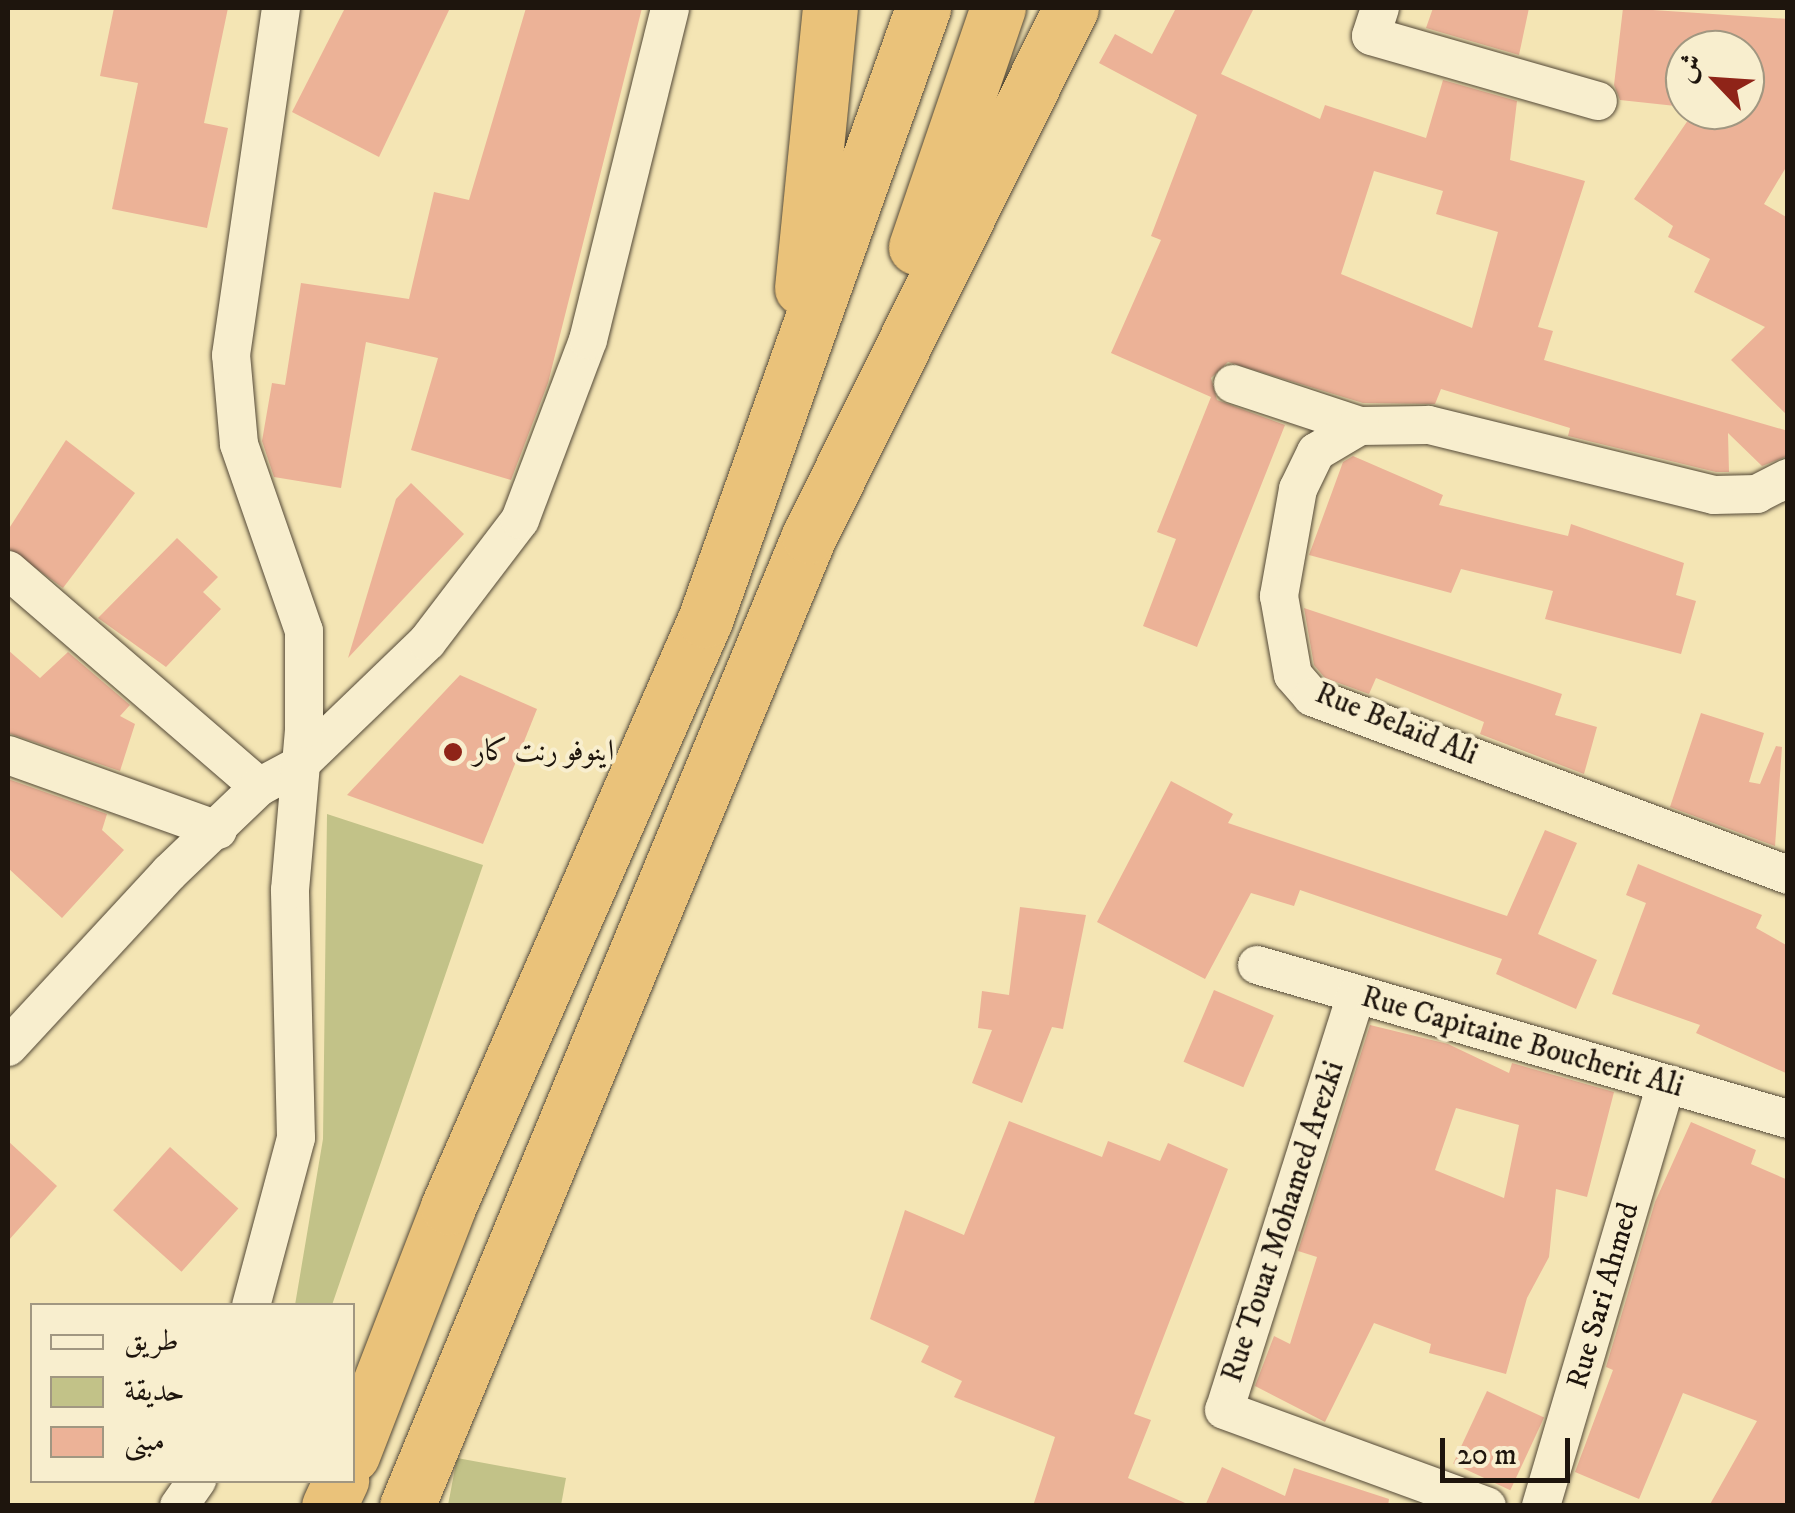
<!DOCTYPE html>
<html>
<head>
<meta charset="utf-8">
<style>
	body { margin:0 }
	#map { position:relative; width:1795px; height:1513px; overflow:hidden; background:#f4e5b4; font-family:"IM FELL DW Pica",Amiri,serif }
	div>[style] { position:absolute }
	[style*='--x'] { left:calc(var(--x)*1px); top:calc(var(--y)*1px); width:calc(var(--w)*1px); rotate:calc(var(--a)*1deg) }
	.green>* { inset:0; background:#c2c288 }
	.building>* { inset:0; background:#ecb297; transform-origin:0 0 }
	.roads { filter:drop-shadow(0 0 2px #544937) drop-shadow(0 0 2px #544937) }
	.street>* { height:38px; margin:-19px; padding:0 19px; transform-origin:19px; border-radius:19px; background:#f8eece }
	.highway>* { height:55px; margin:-27.5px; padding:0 27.5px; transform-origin:27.5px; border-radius:27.5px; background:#eac27a }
	.dots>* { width:28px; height:28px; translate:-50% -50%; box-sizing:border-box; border:5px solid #f8eece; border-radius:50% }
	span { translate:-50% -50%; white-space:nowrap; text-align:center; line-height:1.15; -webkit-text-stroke:8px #f8eece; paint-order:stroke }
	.street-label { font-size:30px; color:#1e150d }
	.poi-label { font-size:30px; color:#1e150d }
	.left { translate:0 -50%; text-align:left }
	.frame { position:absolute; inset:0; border:10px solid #1e150d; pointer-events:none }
	.legend { position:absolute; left:30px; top:1303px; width:325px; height:180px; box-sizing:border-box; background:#f8eece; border:2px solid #a19781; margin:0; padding:12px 18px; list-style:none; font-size:30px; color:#1e150d }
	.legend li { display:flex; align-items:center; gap:20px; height:50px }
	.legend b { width:50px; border:2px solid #a19781 }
	.north { position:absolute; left:1665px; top:30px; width:100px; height:100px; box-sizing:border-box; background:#f8eece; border:2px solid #a19781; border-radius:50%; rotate:295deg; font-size:28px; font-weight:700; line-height:40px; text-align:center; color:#1e150d }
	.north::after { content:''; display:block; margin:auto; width:35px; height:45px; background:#8f2418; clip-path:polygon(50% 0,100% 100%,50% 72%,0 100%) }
	.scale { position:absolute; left:1440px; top:1438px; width:130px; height:45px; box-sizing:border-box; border:5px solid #1e150d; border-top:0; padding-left:12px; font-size:30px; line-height:35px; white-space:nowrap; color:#1e150d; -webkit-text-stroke:8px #f8eece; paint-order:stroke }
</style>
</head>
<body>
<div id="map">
	<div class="green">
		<div style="clip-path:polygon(327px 814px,483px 865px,332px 1305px,295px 1305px,323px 1139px)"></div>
		<div style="clip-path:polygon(457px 1458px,566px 1478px,561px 1505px,448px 1505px)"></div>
	</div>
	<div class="building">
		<div style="clip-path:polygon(114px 8px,228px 8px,204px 123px,228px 128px,207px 228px,112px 209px,138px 83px,100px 76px)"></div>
		<div style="clip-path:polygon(345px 8px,450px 8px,379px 157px,292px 112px)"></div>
		<div style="clip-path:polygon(526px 8px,642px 8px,548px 383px,511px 480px,411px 450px,438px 358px,366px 342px,341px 488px,274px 477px,262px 441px,272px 383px,285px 385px,301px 283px,409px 299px,434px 192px,469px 200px)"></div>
		<div style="clip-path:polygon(evenodd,1176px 8px,1254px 8px,1221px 74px,1320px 119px,1325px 105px,1426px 138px,1443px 80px,1517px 101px,1510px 160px,1585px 181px,1538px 327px,1553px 331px,1544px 360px,1788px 431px,1788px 456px,1762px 466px,1728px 433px,1729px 472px,1716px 472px,1568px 436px,1570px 428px,1441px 389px,1435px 404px,1363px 403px,1228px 362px,1211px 378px,1217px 400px,1285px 425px,1197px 647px,1143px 626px,1176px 539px,1157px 532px,1211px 397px,1111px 353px,1161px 240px,1151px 236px,1197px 115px,1099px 63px,1115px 34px,1152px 54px,1176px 8px,1374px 171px,1443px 191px,1436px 214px,1498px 232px,1472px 328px,1341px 274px,1374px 171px)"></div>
		<div style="clip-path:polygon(1433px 8px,1529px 8px,1519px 55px,1426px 28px)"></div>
		<div style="clip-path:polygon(1623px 8px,1788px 19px,1788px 164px,1764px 204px,1788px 218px,1788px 416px,1731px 360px,1765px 327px,1694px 292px,1710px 259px,1668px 237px,1673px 226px,1634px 199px,1695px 110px,1745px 110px,1745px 50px,1685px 50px,1685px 107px,1620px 100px,1614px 85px)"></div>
		<div style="clip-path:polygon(66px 440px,135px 493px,63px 588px,8px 548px,8px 530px)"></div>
		<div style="clip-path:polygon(1353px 456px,1443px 495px,1439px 505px,1568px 536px,1571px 524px,1684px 563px,1676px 595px,1696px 601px,1681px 654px,1545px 619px,1553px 591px,1461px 569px,1451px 593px,1309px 555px,1343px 462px)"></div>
		<div style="clip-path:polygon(411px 483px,464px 534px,348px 658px,396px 499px)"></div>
		<div style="clip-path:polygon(177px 538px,218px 577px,203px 592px,221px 609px,166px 667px,98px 618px)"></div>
		<div style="clip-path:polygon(1304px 608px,1562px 694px,1555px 715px,1597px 727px,1584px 774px,1480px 734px,1484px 722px,1376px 678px,1369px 694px,1325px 678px,1314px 665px)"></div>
		<div style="clip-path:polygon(8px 650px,40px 678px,68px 652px,130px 705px,120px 716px,135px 724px,120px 771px,8px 733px)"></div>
		<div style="clip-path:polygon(460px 675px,537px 709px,483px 844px,347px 795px)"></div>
		<div style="clip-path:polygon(1701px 713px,1764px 733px,1749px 782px,1760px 784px,1776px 746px,1782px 747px,1775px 846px,1670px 807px)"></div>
		<div style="clip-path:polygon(8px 779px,107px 814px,102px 830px,124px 850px,62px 918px,8px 868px)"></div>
		<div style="clip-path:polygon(1171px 781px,1233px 814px,1228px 823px,1507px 916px,1545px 830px,1577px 843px,1538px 934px,1597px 960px,1576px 1009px,1496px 974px,1502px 959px,1300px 890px,1294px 906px,1251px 893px,1205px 979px,1097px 922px)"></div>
		<div style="clip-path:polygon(1638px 864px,1762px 915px,1756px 928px,1788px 946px,1788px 1074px,1696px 1033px,1700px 1025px,1612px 994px,1646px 903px,1626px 895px)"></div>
		<div style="clip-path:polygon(1020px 907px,1086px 915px,1063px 1029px,1052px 1027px,1022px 1103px,972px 1083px,992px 1030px,978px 1028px,982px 991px,1009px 995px)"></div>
		<div style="left:1214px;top:990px;width:65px;height:78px;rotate:23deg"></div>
		<div style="clip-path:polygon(evenodd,1370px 1025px,1448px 1044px,1509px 1073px,1512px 1063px,1614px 1092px,1587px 1197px,1556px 1189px,1549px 1257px,1527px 1298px,1506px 1374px,1429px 1353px,1431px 1344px,1374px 1323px,1325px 1422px,1255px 1386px,1274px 1336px,1290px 1344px,1317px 1257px,1298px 1251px,1370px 1025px,1456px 1108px,1519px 1125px,1504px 1198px,1435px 1170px,1456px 1108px)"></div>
		<div style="clip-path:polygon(1009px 1121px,1102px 1157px,1108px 1141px,1160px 1161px,1168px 1143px,1228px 1169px,1134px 1414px,1151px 1420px,1128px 1478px,1192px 1506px,1033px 1506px,1055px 1437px,954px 1397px,962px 1381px,921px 1362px,929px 1346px,870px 1319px,905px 1210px,964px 1235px)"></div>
		<div style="clip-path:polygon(1691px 1122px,1756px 1150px,1751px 1164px,1788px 1180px,1788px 1506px,1709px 1506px,1757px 1421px,1683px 1393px,1639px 1499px,1575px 1472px,1613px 1370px,1606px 1367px,1655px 1202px)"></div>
		<div style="clip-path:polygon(8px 1141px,57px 1186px,8px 1241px)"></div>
		<div style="left:170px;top:1147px;width:92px;height:85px;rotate:42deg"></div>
		<div style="left:1487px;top:1391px;width:63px;height:80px;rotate:25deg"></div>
		<div style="clip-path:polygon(1222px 1467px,1285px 1496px,1294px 1468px,1389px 1499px,1388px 1506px,1205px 1506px)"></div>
	</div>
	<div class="roads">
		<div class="street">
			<div style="--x:1380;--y:8;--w:29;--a:108"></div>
			<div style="--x:1371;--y:36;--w:236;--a:16"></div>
			<div style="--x:1233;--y:384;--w:134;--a:18.3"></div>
			<div style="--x:1788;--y:478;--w:35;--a:153"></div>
			<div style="--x:1757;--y:494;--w:43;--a:178.7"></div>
			<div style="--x:1714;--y:495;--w:294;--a:-166.2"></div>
			<div style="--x:1428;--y:425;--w:68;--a:179.2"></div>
			<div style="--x:1360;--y:426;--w:51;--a:149.4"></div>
			<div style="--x:1316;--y:452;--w:41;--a:115.9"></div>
			<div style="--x:1298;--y:489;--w:109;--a:100.1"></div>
			<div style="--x:1279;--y:596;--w:80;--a:80"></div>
			<div style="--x:1293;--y:675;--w:29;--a:49"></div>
			<div style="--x:1312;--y:697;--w:508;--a:20.5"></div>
			<div style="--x:8;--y:570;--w:332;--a:40.8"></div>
			<div style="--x:8;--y:755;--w:223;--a:19.7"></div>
			<div style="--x:1257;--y:965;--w:553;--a:16.17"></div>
			<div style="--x:1356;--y:995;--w:435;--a:107.6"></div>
			<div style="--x:1224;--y:1410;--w:280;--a:20.1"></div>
			<div style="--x:8;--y:1047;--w:237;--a:-47.2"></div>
			<div style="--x:169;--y:873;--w:124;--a:-43.7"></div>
			<div style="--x:259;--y:787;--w:44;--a:-28.3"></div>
			<div style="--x:298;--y:766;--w:179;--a:-43.9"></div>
			<div style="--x:427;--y:642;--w:153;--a:-52.7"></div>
			<div style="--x:520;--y:520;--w:192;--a:-69.3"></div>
			<div style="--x:588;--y:340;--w:342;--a:-76.1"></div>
			<div style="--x:251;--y:1306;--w:174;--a:-75"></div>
			<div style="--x:296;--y:1138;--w:248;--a:-91.4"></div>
			<div style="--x:290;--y:890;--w:162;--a:-85"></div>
			<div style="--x:304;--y:729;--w:98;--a:-90"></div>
			<div style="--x:304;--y:631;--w:198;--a:-109.2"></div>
			<div style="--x:239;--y:444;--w:89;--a:-95.1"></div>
			<div style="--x:231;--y:355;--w:351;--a:-81.8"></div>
			<div style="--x:179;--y:1506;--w:32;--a:-55"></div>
			<div style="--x:1541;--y:1506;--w:439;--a:-73.5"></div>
		</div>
		<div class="highway">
			<div style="--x:916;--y:247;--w:253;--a:-71.1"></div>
			<div style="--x:802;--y:288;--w:281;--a:-84.3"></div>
			<div style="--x:352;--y:1455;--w:266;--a:-68.8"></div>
			<div style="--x:448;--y:1207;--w:641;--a:-66.36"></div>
			<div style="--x:705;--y:620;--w:650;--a:-70.39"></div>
			<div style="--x:329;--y:1506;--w:29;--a:-65"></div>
			<div style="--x:407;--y:1506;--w:1050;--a:-67.49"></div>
			<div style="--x:809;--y:536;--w:589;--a:-63.61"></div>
		</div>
	</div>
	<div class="dots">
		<div style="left:453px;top:752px;background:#8f2418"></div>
	</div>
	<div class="street-label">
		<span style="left:1396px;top:725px;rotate:22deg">Rue Belaïd Ali</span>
		<span style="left:1522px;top:1043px;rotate:16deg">Rue Capitaine Boucherit Ali</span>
		<span style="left:1284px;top:1222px;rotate:-72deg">Rue Touat Mohamed Arezki</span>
		<span style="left:1604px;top:1296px;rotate:-74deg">Rue Sari Ahmed</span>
	</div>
	<div class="poi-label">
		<span class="left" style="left:473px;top:752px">اينوفو رنت كار</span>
	</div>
	<div class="frame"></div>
	<ul class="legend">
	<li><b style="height:12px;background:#f8eece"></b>طريق</li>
	<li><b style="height:28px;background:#c2c288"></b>حديقة</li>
	<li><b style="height:28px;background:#ecb297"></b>مبنى</li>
	</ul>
	<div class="north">ش</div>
	<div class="scale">20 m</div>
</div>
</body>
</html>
